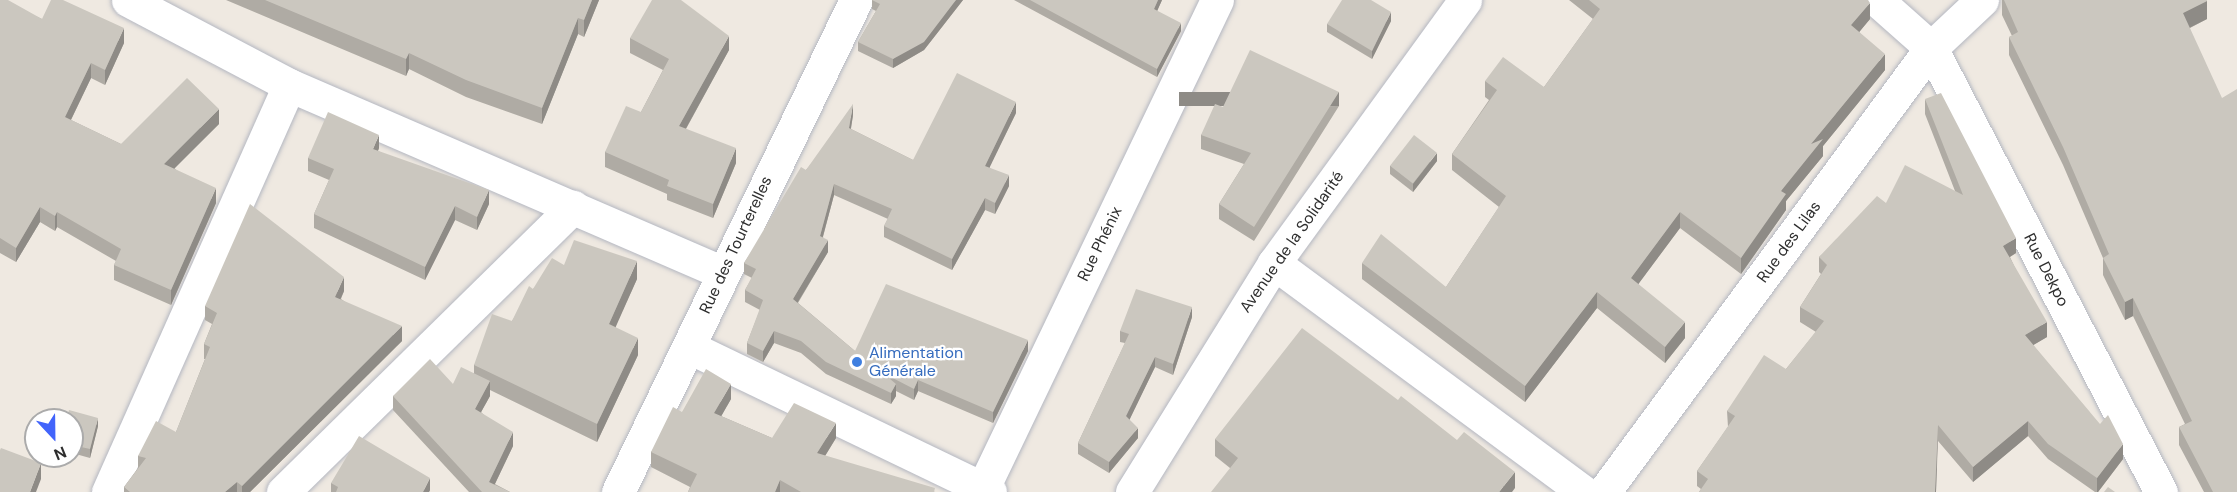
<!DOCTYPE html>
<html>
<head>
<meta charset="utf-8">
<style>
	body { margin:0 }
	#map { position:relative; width:2237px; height:492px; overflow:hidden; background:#efe9e1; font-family:"DM Sans",sans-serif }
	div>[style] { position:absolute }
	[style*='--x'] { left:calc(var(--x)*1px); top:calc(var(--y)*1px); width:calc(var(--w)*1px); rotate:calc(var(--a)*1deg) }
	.roads { filter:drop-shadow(0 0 2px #b4b7c1) drop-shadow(0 0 2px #b4b7c1) }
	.minor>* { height:33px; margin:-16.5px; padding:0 16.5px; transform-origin:16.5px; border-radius:16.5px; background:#fff }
	.wall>* { inset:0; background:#afaba4 }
	.shaded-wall>* { inset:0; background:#8e8b86; transform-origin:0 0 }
	.building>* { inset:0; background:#cbc7bf; transform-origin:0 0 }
	.dots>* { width:16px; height:16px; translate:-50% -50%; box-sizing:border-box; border:3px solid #fff; border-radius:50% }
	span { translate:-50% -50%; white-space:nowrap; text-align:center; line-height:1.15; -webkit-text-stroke:4.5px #fff; paint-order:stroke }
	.street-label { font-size:16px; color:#2e2e2e }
	.shop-label { font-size:16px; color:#366cbe }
	.left { translate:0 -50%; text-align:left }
	.north { position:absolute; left:24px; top:408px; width:60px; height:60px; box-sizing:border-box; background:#fff; border:2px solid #ababab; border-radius:50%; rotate:158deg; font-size:16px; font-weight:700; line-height:24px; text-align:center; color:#2e2e2e }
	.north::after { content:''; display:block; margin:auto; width:21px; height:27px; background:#4264fb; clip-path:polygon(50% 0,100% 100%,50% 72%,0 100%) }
</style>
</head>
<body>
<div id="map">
	<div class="roads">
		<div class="minor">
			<div style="--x:128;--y:0;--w:182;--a:27.8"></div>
			<div style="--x:289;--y:85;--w:471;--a:23.4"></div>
			<div style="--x:1877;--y:0;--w:72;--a:41.6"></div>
			<div style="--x:1931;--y:48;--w:500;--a:62.62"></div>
			<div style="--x:1274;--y:263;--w:385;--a:36.5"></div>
			<div style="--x:689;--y:347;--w:334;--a:25.7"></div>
			<div style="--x:983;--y:488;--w:541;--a:-64.38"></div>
			<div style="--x:108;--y:492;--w:445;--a:-66"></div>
			<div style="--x:283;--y:492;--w:407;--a:-44.5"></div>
			<div style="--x:618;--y:492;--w:547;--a:-64.19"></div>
			<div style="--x:1132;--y:492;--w:269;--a:-58.2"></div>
			<div style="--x:1274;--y:263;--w:325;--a:-54"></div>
			<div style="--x:1604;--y:492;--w:551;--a:-53.63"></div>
			<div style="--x:1931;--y:48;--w:70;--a:-43.3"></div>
		</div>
	</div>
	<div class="wall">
		<div style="clip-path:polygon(0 0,42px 19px,124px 43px,105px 85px,91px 78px,71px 120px,121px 144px,219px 124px,174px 168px,216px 203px,171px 305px,114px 280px,114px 265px,116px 261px,57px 227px,55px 231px,40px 222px,16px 262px,0 253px)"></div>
		<div style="clip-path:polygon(226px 0,599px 0,584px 37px,578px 34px,542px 124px,466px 97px,409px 69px,406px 76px)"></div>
		<div style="clip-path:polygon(872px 0,963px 0,924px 50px,893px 68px,858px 51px,858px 42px,876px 11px,872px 9px)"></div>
		<div style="clip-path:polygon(1014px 0,1162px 0,1157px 11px,1181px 31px,1157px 77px)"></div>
		<div style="clip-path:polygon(1569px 0,1868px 0,1870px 19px,1859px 32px,1885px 70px,1823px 146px,1823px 156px,1786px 201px,1786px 210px,1741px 274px,1680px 228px,1638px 284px,1685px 338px,1665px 363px,1597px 308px,1525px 402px,1362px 279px,1362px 263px,1446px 287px,1499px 207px,1452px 170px,1452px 154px,1489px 100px,1485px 97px,1485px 81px,1544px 87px,1593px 19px)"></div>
		<div style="clip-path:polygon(2002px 0,2207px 0,2207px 19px,2190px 28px,2237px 492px,2204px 492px,2179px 445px,2179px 427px,2185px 424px,2133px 316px,2125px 320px,2103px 275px,2103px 258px,2063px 165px,2009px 55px,2009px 37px,2012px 36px,2002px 15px)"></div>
		<div style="clip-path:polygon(1391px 21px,1372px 59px,1327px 32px,1327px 24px)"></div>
		<div style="clip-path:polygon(630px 38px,729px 50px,686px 129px,736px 163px,713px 218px,667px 200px,667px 194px,605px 167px,605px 152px,641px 112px,663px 70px,630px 53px)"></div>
		<div style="clip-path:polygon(1925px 99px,2016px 253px,2010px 257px,2047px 337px,2033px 345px,2123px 459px,2098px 492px,2095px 492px,2048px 459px,2028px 436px,1973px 482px,1938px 441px,1936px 492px,1699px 492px,1701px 489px,1697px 486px,1697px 471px,1728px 427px,1727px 411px,1786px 369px,1816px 332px,1800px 322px,1800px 307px,1821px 274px,1819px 272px,1819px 257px,1886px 203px,1955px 191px,1925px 114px)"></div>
		<div style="clip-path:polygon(1339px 106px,1254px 241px,1219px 219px,1219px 204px,1244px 164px,1201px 149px,1201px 135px,1223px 107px)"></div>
		<div style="clip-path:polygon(1016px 113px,989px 167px,1009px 186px,995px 214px,985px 210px,952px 270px,884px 237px,884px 226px,888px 219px,834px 195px,823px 237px,828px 252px,798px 303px,855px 351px,1028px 351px,993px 423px,918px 391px,914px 400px,896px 391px,896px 396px,891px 404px,826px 374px,801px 353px,774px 343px,763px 362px,747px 354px,747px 343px,760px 310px,745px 302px,745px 290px,752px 278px,744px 274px,744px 263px,806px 170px,853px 115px,851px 129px,913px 160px)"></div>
		<div style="clip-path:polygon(379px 148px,378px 151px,489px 204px,477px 230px,455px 220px,425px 280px,314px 228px,314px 214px,329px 180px,308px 171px,308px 158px)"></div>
		<div style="clip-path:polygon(1437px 161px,1413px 192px,1390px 174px,1390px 166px)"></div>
		<div style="clip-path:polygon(564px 265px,637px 279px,615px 327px,638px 355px,597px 442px,490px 390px,490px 396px,481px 412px,513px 446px,495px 484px,510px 492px,469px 492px,393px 410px,393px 396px,453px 384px,474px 373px,474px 365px,512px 321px,533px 289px)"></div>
		<div style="clip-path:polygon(344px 291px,341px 299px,402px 341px,250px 492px,124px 492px,124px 487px,138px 468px,138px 456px,176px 432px,205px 359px,204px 359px,204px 344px,212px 324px,205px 320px,205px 306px)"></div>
		<div style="clip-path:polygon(1192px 317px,1173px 375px,1155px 367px,1129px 420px,1138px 438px,1109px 473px,1078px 454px,1078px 443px,1125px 343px,1120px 342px,1120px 331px)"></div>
		<div style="clip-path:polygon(731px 399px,721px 416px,772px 438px,836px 438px,825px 456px,935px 492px,688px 492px,690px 487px,651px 467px,651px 452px,682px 412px)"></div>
		<div style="clip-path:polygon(72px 420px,98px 426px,90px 458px,72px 453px)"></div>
		<div style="clip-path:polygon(1215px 439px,1515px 488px,1230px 468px,1215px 456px)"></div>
		<div style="clip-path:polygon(331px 483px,430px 490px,429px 492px,331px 492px)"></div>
	</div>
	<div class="shaded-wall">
		<div style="clip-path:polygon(592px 0,599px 0,584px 37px,584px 20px)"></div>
		<div style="clip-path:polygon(956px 0,963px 0,924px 50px,893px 68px,893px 59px)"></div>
		<div style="clip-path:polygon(1158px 0,1162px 0,1154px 18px,1154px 9px)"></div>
		<div style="clip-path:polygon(2207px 1px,2207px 19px,2183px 31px,2183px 13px)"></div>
		<div style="clip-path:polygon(1870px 3px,1870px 19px,1851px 42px,1851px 25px)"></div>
		<div style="clip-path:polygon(1391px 12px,1391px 21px,1372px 59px,1372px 51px)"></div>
		<div style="clip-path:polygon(578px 18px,578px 34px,542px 124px,542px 108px)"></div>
		<div style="clip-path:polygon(1181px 23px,1181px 31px,1157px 77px,1157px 69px)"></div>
		<div style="clip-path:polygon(124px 28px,124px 43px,105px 85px,105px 70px)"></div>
		<div style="clip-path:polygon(729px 36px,729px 50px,679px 141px,679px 126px)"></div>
		<div style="clip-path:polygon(409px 53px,409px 69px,406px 76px,406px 59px)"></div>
		<div style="clip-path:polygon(1885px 54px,1885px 70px,1823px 146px,1823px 156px,1786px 201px,1786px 210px,1741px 274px,1741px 258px,1781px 191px,1811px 144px)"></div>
		<div style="clip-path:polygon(91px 63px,91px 78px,65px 132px,65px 117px)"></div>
		<div style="left:1339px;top:92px;width:14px;height:160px;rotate:90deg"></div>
		<div style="clip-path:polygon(1016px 102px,1016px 113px,985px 177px,985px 166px)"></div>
		<div style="clip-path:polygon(853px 104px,853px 115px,849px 139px,849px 128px)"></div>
		<div style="clip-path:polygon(219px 109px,219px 124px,164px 179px,164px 164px)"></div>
		<div style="clip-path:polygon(379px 135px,379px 148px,373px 163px,373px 149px)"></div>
		<div style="clip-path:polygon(736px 148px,736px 163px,713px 218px,713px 204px)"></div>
		<div style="clip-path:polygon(1437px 153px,1437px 161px,1413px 192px,1413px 184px)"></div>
		<div style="clip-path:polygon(1009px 175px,1009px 186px,995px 214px,995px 203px)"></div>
		<div style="clip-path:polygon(834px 184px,834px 195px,820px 247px,820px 236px)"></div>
		<div style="clip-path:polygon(216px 188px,216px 203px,171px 305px,171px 290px)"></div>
		<div style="clip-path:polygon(489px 190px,489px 204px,477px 230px,477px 217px)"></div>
		<div style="clip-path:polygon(985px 198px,985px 210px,952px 270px,952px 259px)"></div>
		<div style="clip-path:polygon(455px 206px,455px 220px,425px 280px,425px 267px)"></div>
		<div style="clip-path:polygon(40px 207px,40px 222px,16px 262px,16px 248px)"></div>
		<div style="clip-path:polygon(57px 212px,57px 227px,55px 231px,55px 216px)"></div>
		<div style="clip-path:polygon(1680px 212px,1680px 228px,1631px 294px,1631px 278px)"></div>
		<div style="clip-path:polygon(2016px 238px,2016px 253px,2003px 261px,2003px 246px)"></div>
		<div style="clip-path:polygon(828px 240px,828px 252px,793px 310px,793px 299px)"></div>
		<div style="clip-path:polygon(637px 261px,637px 279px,609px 342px,609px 324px)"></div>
		<div style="clip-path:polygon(344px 277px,344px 291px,335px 311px,335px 297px)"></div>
		<div style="clip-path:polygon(1597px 292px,1597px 308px,1525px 402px,1525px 386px)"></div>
		<div style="clip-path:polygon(2133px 298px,2133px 316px,2125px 320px,2125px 302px)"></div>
		<div style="clip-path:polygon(1192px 307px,1192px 317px,1173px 375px,1173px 364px)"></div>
		<div style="clip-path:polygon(1685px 322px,1685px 338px,1665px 363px,1665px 347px)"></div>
		<div style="clip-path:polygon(2047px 322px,2047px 337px,2025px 350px,2025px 335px)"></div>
		<div style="clip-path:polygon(402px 326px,402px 341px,250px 492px,242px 492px,242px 486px)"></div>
		<div style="clip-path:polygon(774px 331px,774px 343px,763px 362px,763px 351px)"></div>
		<div style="clip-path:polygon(638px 338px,638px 355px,597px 442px,597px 424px)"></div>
		<div style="clip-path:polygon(1028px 340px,1028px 351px,993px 423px,993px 412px)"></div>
		<div style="clip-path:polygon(1155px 357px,1155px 367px,1126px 427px,1126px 416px)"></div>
		<div style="clip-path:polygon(918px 380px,918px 391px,914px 400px,914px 389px)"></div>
		<div style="clip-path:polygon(490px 381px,490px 396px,475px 423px,475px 409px)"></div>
		<div style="clip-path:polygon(731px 384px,731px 399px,714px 429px,714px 413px)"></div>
		<div style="clip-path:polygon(896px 384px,896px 396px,891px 404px,891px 393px)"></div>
		<div style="clip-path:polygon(98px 418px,98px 426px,90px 458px,90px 449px)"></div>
		<div style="clip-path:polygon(2028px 421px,2028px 436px,1973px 482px,1973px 467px)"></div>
		<div style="clip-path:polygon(836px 423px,836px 438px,817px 469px,817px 453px)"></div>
		<div style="clip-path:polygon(1938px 425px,1936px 492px,1935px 492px)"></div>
		<div style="clip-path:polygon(1138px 428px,1138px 438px,1109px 473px,1109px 462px)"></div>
		<div style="clip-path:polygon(513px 432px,513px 446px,491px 492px,489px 482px)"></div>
		<div style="clip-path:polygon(2123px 444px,2123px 459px,2098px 492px,2097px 492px,2097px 478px)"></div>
		<div style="clip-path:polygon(41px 463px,41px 479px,36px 492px,30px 492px)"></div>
		<div style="clip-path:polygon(1515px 472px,1515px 488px,1512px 492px,1499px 492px)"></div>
		<div style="clip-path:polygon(430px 478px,430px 490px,429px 492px,423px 492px)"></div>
		<div style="clip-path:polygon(780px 480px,780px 492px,775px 492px)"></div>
		<div style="clip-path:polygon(237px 482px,237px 492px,225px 492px)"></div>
	</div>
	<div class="building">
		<div style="clip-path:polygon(0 0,8px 0,42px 19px,51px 0,63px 0,124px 28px,105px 70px,91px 63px,65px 117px,121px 144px,187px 78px,219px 109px,164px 164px,216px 188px,171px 290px,114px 265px,121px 249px,57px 212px,55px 216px,40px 207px,16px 248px,0 238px)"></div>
		<div style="clip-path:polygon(265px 0,592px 0,584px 20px,578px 18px,542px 108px,466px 80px,409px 53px,406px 59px)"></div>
		<div style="clip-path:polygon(652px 0,681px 0,729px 36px,679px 126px,736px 148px,713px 204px,667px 186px,669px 180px,605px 152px,626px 106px,641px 112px,669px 59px,630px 38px)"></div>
		<div style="clip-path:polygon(872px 0,956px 0,924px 42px,893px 59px,858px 42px,880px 4px)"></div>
		<div style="clip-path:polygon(1030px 0,1158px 0,1154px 9px,1181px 23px,1157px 69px)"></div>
		<div style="clip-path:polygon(1342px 0,1371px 0,1391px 12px,1372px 51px,1327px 24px)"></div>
		<div style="clip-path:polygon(1589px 0,1868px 0,1870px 3px,1851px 25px,1885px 54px,1811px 144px,1823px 139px,1781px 191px,1786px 194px,1741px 258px,1680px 212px,1631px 278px,1685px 322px,1665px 347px,1597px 292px,1525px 386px,1362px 263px,1381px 234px,1446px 287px,1506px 196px,1452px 154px,1497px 90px,1485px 81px,1503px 57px,1544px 87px,1600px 9px)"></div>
		<div style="clip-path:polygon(2004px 0,2207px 0,2207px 1px,2183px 13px,2222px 98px,2237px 89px,2237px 492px,2213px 492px,2179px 427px,2192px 421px,2133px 298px,2125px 302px,2103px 258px,2109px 254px,2063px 147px,2009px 37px,2018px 32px)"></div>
		<div style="clip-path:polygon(1250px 50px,1339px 92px,1254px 227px,1219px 204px,1251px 153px,1201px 135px,1215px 104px,1223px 107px)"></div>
		<div style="clip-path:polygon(957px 73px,1016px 102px,985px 166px,1009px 175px,995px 203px,985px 198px,952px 259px,884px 226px,892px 209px,834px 184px,820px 236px,828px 240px,793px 299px,855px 351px,886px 284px,1028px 340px,993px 412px,918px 380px,914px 389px,883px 373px,896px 384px,891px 393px,826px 362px,801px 341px,774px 331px,763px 351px,747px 343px,763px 300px,745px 290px,756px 269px,744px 263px,801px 167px,806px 170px,853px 104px,849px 128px,913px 160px)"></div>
		<div style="clip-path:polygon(1941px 93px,2016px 238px,2003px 246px,2047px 322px,2025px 335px,2100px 424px,2108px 415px,2123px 444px,2097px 478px,2048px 444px,2028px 421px,1973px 467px,1938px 425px,1935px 492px,1699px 492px,1708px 479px,1697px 471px,1735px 416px,1727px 411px,1764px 355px,1786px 369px,1824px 321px,1800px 307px,1827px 265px,1819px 257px,1877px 196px,1886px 203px,1905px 165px,1963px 195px,1925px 99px)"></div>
		<div style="clip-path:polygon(328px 112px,379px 135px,373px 149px,489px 190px,477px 217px,455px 206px,425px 267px,314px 214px,334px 169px,308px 158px)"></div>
		<div style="left:1414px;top:135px;width:29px;height:39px;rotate:38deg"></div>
		<div style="clip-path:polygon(250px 204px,344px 277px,335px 297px,402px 326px,242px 486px,237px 482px,225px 492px,130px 492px,124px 487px,146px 458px,138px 456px,156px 421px,176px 432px,210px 347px,204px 344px,217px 313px,205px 306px)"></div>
		<div style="clip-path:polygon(574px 240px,637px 261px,609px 324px,638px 338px,597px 424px,474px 365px,492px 314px,512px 321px,529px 286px,533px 289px,552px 258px,564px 265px)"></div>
		<div style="clip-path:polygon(1136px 289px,1192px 307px,1173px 364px,1155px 357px,1126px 416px,1138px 428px,1109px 462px,1078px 443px,1129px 334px,1120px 331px)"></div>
		<div style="clip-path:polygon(1302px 328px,1398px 400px,1401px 396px,1457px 440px,1464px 432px,1515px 472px,1499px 492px,1211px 492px,1238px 458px,1215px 439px)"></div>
		<div style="clip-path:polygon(430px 359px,453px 384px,461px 367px,490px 381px,475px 409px,513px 432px,489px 482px,510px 492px,482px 492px,393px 396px)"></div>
		<div style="clip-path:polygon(706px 369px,731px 384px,714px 413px,772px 438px,794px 403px,836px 423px,817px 453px,935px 488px,934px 492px,801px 492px,780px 480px,775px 492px,688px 492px,697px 474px,651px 452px,673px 407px,682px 412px)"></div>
		<div style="clip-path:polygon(69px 410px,98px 418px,90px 449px,72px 445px,72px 420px,66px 420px)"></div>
		<div style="clip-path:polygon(359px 436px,430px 478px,423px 492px,336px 492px,338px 487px,331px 483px)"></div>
		<div style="clip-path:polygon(1px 448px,41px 463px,30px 492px,0 492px,0 450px)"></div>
		<div style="clip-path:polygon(2108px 487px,2115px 492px,2104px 492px)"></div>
	</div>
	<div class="dots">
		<div style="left:857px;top:362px;background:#3f7fe0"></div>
	</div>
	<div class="street-label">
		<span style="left:1292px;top:242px;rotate:-55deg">Avenue de la Solidarité</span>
		<span style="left:1789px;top:242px;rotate:-54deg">Rue des Lilas</span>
		<span style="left:1100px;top:244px;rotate:-64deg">Rue Phénix</span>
		<span style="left:736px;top:245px;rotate:-65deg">Rue des Tourterelles</span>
		<span style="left:2046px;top:270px;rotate:63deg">Rue Dekpo</span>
	</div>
	<div class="shop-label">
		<span class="left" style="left:869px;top:362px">Alimentation<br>Générale</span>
	</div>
	<div class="north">N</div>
</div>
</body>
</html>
